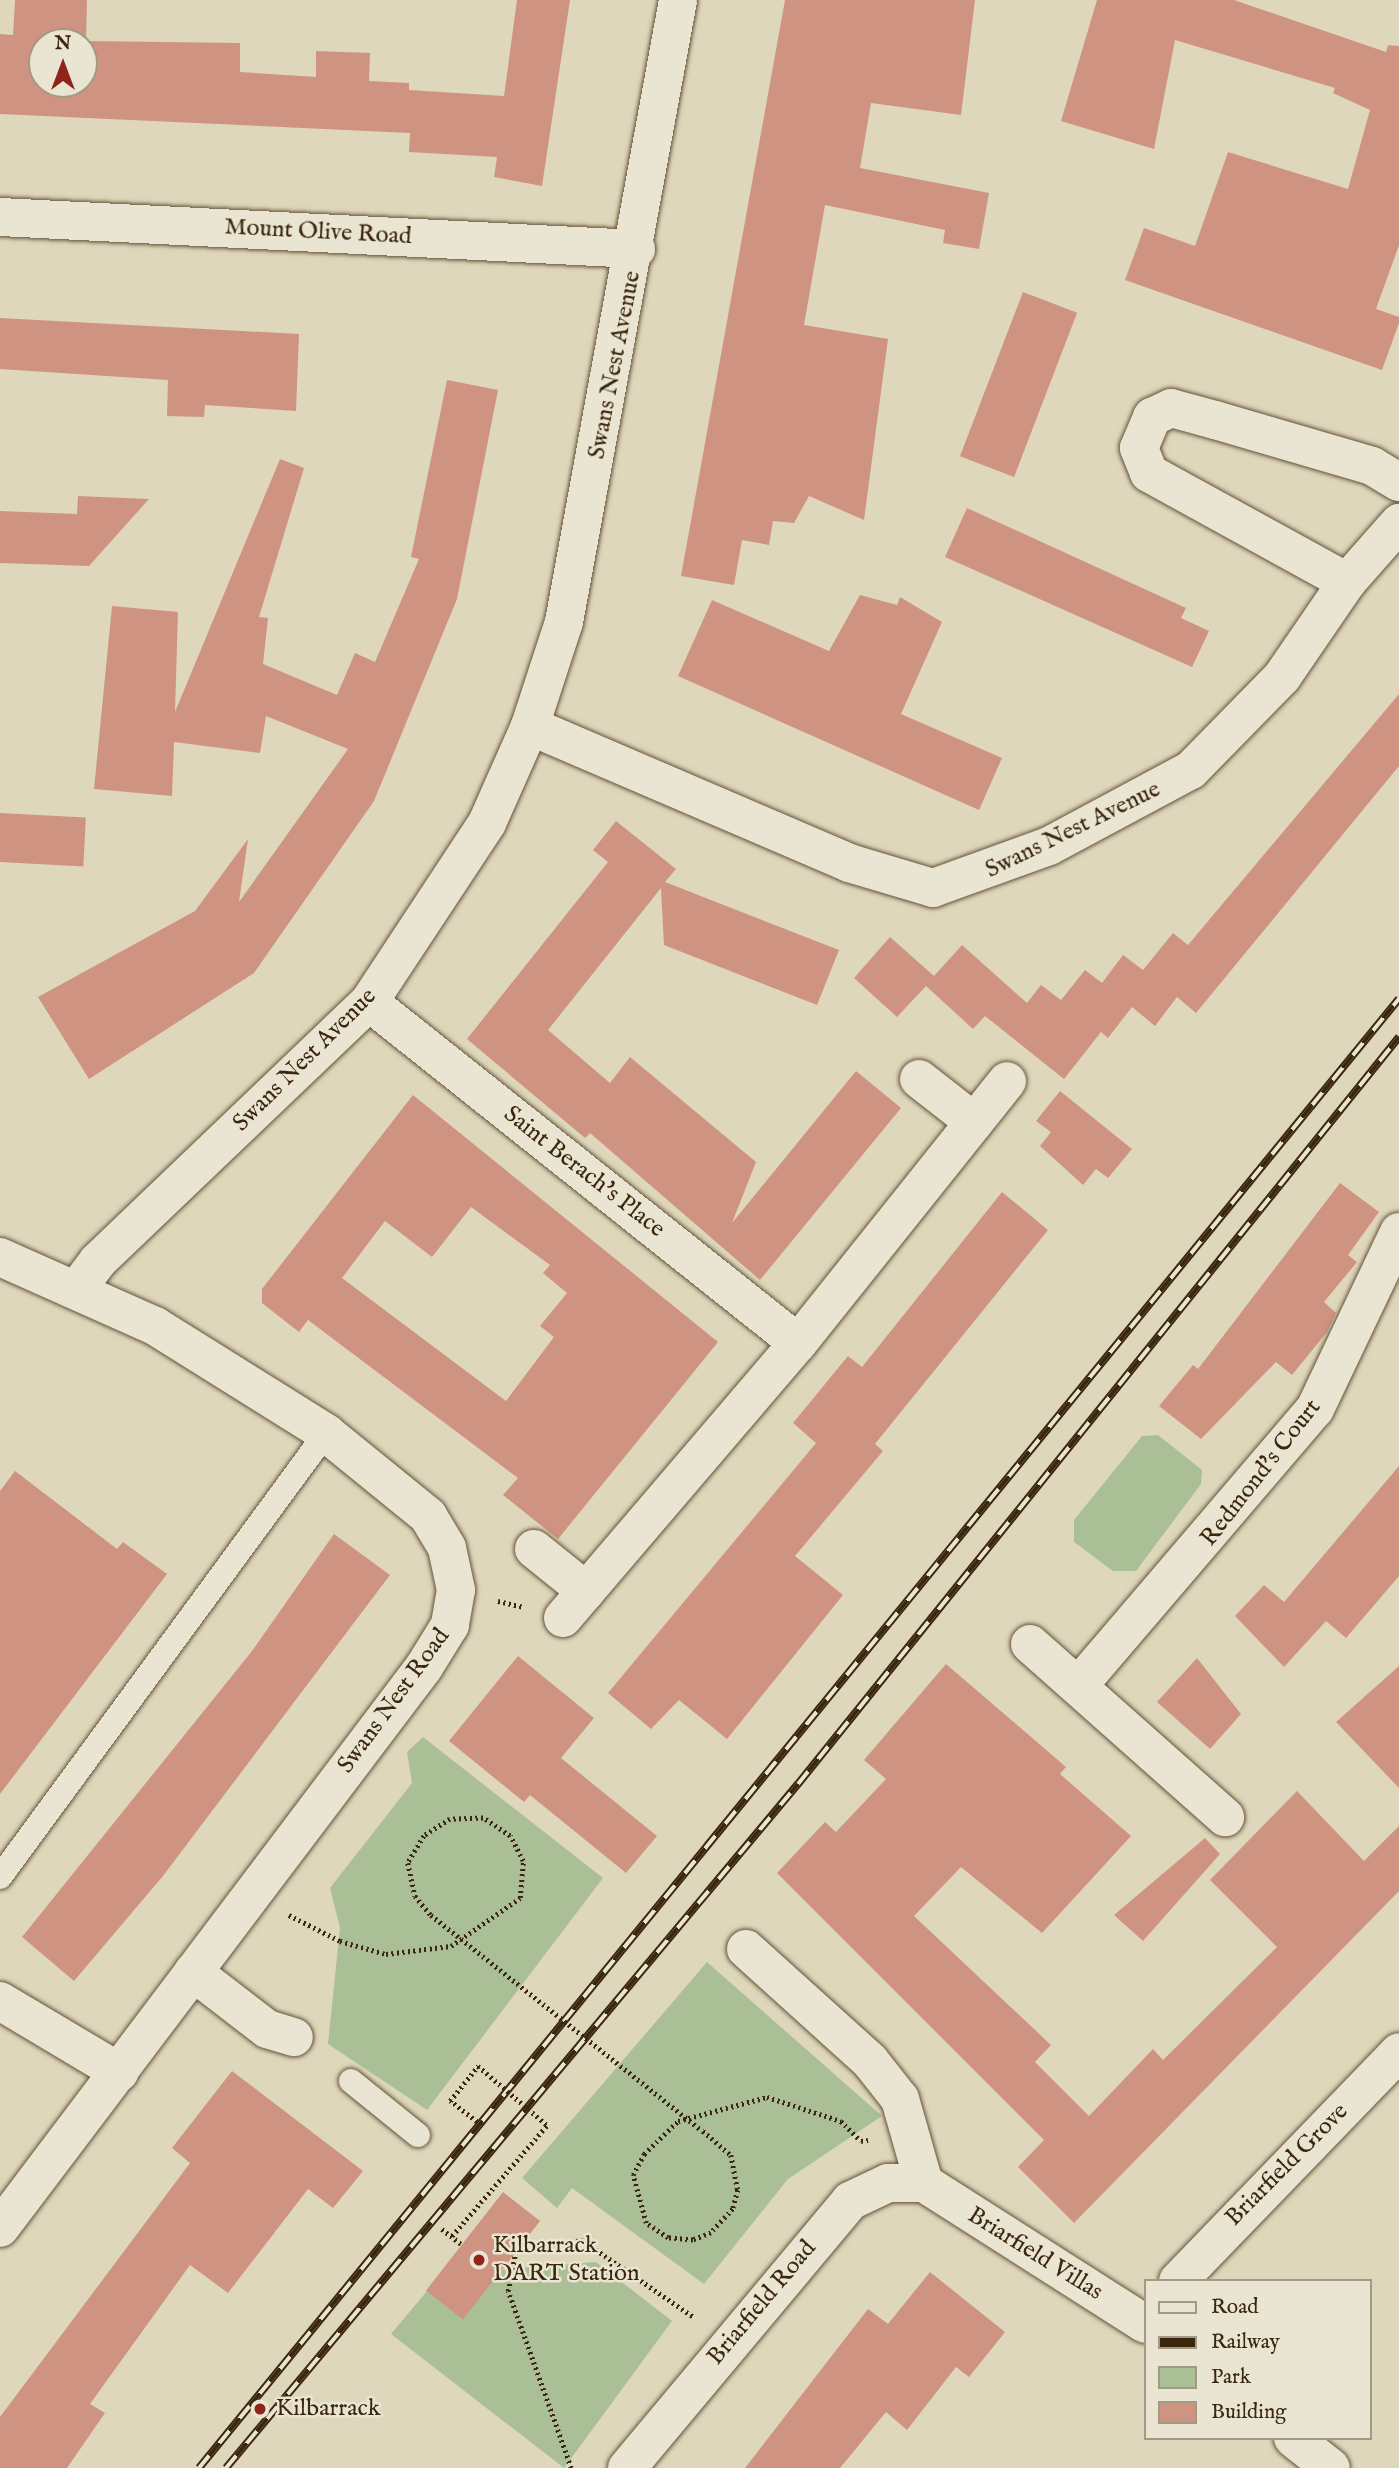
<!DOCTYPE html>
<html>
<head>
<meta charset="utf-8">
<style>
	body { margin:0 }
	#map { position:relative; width:1399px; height:2468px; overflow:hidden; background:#dfd7bb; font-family:"IM FELL English",serif }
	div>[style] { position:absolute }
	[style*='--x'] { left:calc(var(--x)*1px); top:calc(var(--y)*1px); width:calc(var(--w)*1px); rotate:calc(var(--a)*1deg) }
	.green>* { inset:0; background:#abbf96 }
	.building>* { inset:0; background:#cf9481; transform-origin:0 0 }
	.path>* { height:4.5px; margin-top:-2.25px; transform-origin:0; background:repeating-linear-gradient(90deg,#3b270e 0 2px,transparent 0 5.5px) }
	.roads { filter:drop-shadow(0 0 2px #645339) drop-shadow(0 0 2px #645339) }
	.service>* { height:24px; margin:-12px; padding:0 12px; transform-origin:12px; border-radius:12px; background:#eae5d3 }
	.minor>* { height:38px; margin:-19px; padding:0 19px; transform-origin:19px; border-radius:19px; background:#eae5d3 }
	.rail>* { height:8px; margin-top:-4px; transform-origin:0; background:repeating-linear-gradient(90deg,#eae5d3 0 16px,#3b270e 0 32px); box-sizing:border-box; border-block:2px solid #3b270e }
	.path-bridge>* { height:4.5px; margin-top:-2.25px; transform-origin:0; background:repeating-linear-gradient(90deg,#3b270e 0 2px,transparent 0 5.5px) }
	.dots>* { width:19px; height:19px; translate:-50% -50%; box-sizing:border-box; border:4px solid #eae5d3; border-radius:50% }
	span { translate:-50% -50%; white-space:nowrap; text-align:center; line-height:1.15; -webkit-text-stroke:5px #eae5d3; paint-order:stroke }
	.street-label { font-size:24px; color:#3b270e }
	.poi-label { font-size:24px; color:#3b270e }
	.left { translate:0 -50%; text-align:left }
	.legend { position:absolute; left:1144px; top:2279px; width:228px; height:161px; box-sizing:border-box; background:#eae5d3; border:2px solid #a49984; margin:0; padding:9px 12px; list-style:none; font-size:21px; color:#3b270e }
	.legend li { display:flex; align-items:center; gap:14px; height:35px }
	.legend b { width:35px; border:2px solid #a49984 }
	.north { position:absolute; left:28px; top:28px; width:70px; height:70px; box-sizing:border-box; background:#eae5d3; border:2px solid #a49984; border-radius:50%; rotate:0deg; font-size:19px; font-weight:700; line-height:28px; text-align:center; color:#3b270e }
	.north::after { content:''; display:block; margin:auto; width:24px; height:32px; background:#8f2418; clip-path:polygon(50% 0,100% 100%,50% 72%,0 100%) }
</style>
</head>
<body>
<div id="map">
	<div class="green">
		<div style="clip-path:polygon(1158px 1435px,1202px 1470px,1201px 1484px,1136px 1571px,1113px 1571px,1074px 1542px,1074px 1520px,1142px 1436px)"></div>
		<div style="clip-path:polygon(423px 1737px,603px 1878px,427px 2110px,328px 2044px,340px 1928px,330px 1888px,412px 1783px,407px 1752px)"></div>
		<div style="clip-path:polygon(707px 1962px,882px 2116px,788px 2179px,704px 2284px,572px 2188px,557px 2208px,522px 2178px)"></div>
		<div style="clip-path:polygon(596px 2262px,672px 2321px,564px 2468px,391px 2334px,427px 2291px,462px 2317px,500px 2270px)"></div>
	</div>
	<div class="building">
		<div style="clip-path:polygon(evenodd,15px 0,87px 0,86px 41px,240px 43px,240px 72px,316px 77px,316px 51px,370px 53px,369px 81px,409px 83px,409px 90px,504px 96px,517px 0,570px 0,542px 186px,494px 177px,497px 157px,409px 152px,410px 133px,0 114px,0 34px,13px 35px,15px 0,42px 42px,84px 42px,84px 84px,42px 84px,42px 42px)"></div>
		<div style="clip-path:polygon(785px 0,975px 0,961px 115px,871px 103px,860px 168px,989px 193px,979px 249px,943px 243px,945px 230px,825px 205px,804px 325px,888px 339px,864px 520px,809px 496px,794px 523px,773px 521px,769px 545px,742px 540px,734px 585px,681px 576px)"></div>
		<div style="clip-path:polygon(1097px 0,1234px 0,1386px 52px,1388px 45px,1399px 46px,1399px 245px,1376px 309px,1399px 317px,1399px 323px,1382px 370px,1125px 280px,1144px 228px,1195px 246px,1228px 152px,1348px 189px,1370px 110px,1333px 93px,1335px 88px,1175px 40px,1154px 149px,1061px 121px)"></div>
		<div style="left:1023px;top:292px;width:58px;height:176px;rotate:21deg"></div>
		<div style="clip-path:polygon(0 318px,299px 334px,296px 411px,205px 405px,204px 417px,167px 416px,168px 380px,0 369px)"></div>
		<div style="clip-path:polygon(447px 380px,498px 390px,457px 599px,374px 801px,254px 973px,89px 1079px,38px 997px,195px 911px,248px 839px,239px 902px,348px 749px,266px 716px,260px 753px,174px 742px,172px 796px,94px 789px,112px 606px,178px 612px,175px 712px,280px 459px,304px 468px,259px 617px,268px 618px,263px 664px,337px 695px,355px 653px,375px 662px,419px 559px,411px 557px)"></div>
		<div style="clip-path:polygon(78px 496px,149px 499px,89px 566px,0 563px,0 511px,77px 514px)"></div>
		<div style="clip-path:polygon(967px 508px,1186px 608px,1181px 618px,1209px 631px,1192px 667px,945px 557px)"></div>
		<div style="clip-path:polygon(860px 595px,897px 605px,900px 597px,942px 622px,901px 714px,1002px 758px,979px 810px,678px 676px,712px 600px,829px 651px)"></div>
		<div style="clip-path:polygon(1399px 694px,1399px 766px,1196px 1013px,1177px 997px,1155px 1026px,1132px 1007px,1108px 1038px,1101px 1032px,1064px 1079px,985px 1016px,973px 1029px,926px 986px,897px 1017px,854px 978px,890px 937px,934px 976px,962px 945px,1027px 1003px,1041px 985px,1061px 1000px,1085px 970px,1102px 983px,1123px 955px,1143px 970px,1173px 933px,1188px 945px)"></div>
		<div style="left:0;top:813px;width:86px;height:49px;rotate:3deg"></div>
		<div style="clip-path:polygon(616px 821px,676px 869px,665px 882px,839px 950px,817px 1005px,664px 945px,661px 888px,548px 1030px,610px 1083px,630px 1057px,756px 1162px,732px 1223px,856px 1071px,901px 1108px,760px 1280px,590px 1133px,585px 1138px,467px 1039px,608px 862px,593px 850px)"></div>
		<div style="clip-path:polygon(1060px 1091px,1132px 1149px,1108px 1178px,1096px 1169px,1083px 1185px,1040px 1146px,1051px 1132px,1036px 1121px)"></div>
		<div style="clip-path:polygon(evenodd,413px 1095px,718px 1342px,558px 1539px,503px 1495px,518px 1478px,308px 1320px,299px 1332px,262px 1303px,262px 1289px,413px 1095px,471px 1207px,550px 1265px,543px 1273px,567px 1293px,540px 1326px,554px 1337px,506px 1401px,342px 1278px,385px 1221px,432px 1257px,471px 1207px)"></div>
		<div style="clip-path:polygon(1340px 1183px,1379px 1212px,1348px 1255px,1357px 1262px,1324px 1302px,1336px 1313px,1327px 1332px,1292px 1375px,1276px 1362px,1201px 1439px,1159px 1406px,1193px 1365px,1198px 1369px)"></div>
		<div style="clip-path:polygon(1002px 1192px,1048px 1230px,875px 1444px,883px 1451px,795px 1556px,843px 1595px,727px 1739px,679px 1700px,651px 1729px,608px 1693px,816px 1443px,793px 1423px,848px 1356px,862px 1367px)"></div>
		<div style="clip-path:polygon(1399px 1466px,1399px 1576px,1346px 1638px,1326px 1621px,1284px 1667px,1235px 1616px,1264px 1585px,1284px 1602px)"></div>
		<div style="clip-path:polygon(15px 1471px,117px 1549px,123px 1542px,167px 1574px,0 1794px,0 1491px)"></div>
		<div style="clip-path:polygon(334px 1534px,390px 1575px,163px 1876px,74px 1981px,22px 1937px,252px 1651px)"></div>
		<div style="clip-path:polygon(518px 1656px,594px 1718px,561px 1758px,657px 1836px,626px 1873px,530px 1795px,524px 1802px,449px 1741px)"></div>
		<div style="clip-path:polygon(1197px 1658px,1241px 1714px,1210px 1749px,1157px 1702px)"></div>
		<div style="clip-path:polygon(946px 1664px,1066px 1767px,1060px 1774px,1131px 1836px,1042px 1933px,961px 1867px,914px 1916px,1051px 2045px,1035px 2062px,1089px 2116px,1153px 2049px,1163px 2060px,1277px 1947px,1210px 1880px,1297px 1791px,1364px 1861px,1399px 1826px,1399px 1891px,1074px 2223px,1018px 2167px,1044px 2140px,777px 1873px,825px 1822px,836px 1832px,886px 1779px,864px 1760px)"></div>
		<div style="clip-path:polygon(1399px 1666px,1399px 1788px,1336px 1722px)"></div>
		<div style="clip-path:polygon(1205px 1838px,1220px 1854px,1143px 1941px,1114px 1915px)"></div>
		<div style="clip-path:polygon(232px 2071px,363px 2171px,333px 2208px,308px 2189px,228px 2293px,190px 2265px,90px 2404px,105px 2413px,67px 2468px,0 2468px,0 2417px,190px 2163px,172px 2148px)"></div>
		<div style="left:503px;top:2192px;width:47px;height:125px;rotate:38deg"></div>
		<div style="clip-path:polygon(930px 2272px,1005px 2332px,969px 2377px,956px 2367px,907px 2430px,886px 2412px,840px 2468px,745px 2468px,868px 2309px,888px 2324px)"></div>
	</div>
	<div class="path">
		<div style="--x:498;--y:1601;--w:26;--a:13"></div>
		<div style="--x:289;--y:1915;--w:57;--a:27"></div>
		<div style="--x:340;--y:1941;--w:48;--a:15.8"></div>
		<div style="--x:386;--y:1954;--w:65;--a:-7"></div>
		<div style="--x:451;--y:1946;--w:84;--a:-34.8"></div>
		<div style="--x:520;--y:1898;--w:37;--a:-85"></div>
		<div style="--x:523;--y:1861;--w:28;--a:-117"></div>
		<div style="--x:510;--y:1836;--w:32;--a:-146"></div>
		<div style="--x:483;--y:1818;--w:33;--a:178"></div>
		<div style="--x:450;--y:1819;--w:31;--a:147"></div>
		<div style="--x:424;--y:1836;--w:31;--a:121"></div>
		<div style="--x:408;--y:1863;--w:34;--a:78"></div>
		<div style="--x:415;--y:1896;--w:25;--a:50"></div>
		<div style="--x:477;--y:2122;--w:34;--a:-142"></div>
		<div style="--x:450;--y:2101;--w:45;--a:-51.3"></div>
		<div style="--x:703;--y:2131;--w:37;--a:41"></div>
		<div style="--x:731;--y:2155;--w:36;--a:79"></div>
		<div style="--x:738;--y:2190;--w:20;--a:105"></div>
		<div style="--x:733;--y:2209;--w:33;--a:133"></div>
		<div style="--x:711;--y:2233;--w:19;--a:159"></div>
		<div style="--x:693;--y:2240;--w:25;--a:-175"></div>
		<div style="--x:668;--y:2238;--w:27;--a:-146"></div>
		<div style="--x:646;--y:2223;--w:50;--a:-105.2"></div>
		<div style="--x:633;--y:2175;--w:24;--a:-62"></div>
		<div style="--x:644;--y:2154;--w:47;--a:-44.1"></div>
		<div style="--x:678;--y:2121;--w:92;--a:-15.1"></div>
		<div style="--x:767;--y:2097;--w:78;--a:18"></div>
		<div style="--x:841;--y:2121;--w:28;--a:45"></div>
		<div style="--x:861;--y:2141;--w:7;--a:-8"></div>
		<div style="--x:442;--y:2229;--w:24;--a:38"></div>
		<div style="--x:452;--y:2236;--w:146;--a:-49.4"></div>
		<div style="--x:571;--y:2468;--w:188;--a:-109.6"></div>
		<div style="--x:508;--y:2291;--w:42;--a:-79"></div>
		<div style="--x:516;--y:2250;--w:67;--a:-8.6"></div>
		<div style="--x:582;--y:2240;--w:137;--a:34.6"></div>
	</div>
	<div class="roads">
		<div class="service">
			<div style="--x:0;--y:1877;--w:551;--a:-53.71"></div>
			<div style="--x:351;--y:2081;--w:86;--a:38.9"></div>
		</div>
		<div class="minor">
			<div style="--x:0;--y:217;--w:637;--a:2.88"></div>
			<div style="--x:1347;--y:582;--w:226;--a:-151.2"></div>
			<div style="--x:1149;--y:473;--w:27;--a:-112"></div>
			<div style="--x:1139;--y:448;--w:34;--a:-67"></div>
			<div style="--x:1152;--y:417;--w:21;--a:-25"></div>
			<div style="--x:1171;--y:408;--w:46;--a:15.3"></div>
			<div style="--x:1215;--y:420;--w:164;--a:16.3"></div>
			<div style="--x:1372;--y:466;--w:31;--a:31"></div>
			<div style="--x:530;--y:726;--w:347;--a:23.2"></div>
			<div style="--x:849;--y:863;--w:88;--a:16.6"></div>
			<div style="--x:933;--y:888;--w:123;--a:-19.9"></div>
			<div style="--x:1049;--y:846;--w:161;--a:-28.2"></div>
			<div style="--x:1191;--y:770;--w:130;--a:-45.6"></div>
			<div style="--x:1282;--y:677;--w:115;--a:-55.6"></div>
			<div style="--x:1347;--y:582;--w:79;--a:-48.6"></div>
			<div style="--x:369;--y:1002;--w:548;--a:38.48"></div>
			<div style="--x:919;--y:1079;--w:70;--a:38"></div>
			<div style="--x:0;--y:1257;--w:170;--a:24"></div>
			<div style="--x:155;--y:1326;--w:202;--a:32"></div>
			<div style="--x:326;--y:1433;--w:132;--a:39.1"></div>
			<div style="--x:428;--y:1516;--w:37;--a:59"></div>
			<div style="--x:447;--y:1548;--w:43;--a:77.9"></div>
			<div style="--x:456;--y:1590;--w:36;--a:100"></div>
			<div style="--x:450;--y:1625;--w:49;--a:121.8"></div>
			<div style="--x:424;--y:1667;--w:703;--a:127.08"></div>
			<div style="--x:77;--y:1289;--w:35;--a:-53"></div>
			<div style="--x:98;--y:1261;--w:375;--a:-43.7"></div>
			<div style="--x:369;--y:1002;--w:214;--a:-56.6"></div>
			<div style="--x:487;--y:823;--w:106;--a:-66.1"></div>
			<div style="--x:530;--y:726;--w:109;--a:-71.9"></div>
			<div style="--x:564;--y:622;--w:632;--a:-79.61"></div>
			<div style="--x:534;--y:1549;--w:67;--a:38.9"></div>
			<div style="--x:563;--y:1618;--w:362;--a:-49.5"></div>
			<div style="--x:798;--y:1343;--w:335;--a:-51.4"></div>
			<div style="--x:1030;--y:1644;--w:261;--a:41.6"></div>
			<div style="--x:1079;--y:1685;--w:363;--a:-49.5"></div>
			<div style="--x:1315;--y:1409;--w:196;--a:-64.6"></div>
			<div style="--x:746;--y:1949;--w:167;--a:42.1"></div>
			<div style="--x:870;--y:2061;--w:48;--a:51.7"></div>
			<div style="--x:900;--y:2099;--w:87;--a:74.1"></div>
			<div style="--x:193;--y:1972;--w:93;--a:37.6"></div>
			<div style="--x:267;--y:2029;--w:28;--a:17"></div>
			<div style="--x:0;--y:2001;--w:139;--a:30.8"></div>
			<div style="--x:924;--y:2183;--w:262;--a:32.5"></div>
			<div style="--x:1178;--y:2281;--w:318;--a:-46"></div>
			<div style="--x:1293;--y:2438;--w:48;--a:38.3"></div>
			<div style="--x:627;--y:2468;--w:348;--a:-50.1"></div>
			<div style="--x:850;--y:2201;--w:42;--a:-25.3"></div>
			<div style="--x:888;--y:2183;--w:36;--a:0"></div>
		</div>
	</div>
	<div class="rail">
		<div style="--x:199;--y:2468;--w:1897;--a:-50.76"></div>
		<div style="--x:226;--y:2468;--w:892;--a:-50.1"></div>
		<div style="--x:798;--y:1784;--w:959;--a:-51.18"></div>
	</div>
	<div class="path-bridge">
		<div style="--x:431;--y:1915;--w:347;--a:38.5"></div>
		<div style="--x:478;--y:2066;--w:91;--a:40.5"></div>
	</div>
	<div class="dots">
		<div style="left:479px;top:2260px;background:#8f2418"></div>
		<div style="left:260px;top:2409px;background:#8f2418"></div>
	</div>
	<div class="street-label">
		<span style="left:318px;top:232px;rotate:3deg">Mount Olive Road</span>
		<span style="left:615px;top:365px;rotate:-79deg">Swans Nest Avenue</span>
		<span style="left:1073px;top:830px;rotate:-26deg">Swans Nest Avenue</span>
		<span style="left:305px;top:1060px;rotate:-45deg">Swans Nest Avenue</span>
		<span style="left:584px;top:1172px;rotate:38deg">Saint Berach's Place</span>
		<span style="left:1261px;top:1473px;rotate:-52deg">Redmond's Court</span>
		<span style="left:394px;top:1701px;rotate:-54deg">Swans Nest Road</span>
		<span style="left:1287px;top:2165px;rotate:-45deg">Briarfield Grove</span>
		<span style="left:1035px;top:2254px;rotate:32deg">Briarfield Villas</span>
		<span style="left:762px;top:2303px;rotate:-50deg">Briarfield Road</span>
	</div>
	<div class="poi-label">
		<span class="left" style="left:493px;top:2260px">Kilbarrack<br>DART Station</span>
		<span class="left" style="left:276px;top:2409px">Kilbarrack</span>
	</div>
	<ul class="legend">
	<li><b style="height:9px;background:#eae5d3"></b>Road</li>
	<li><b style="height:9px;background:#3b270e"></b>Railway</li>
	<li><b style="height:19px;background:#abbf96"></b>Park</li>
	<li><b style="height:19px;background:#cf9481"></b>Building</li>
	</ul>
	<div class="north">N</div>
</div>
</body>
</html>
